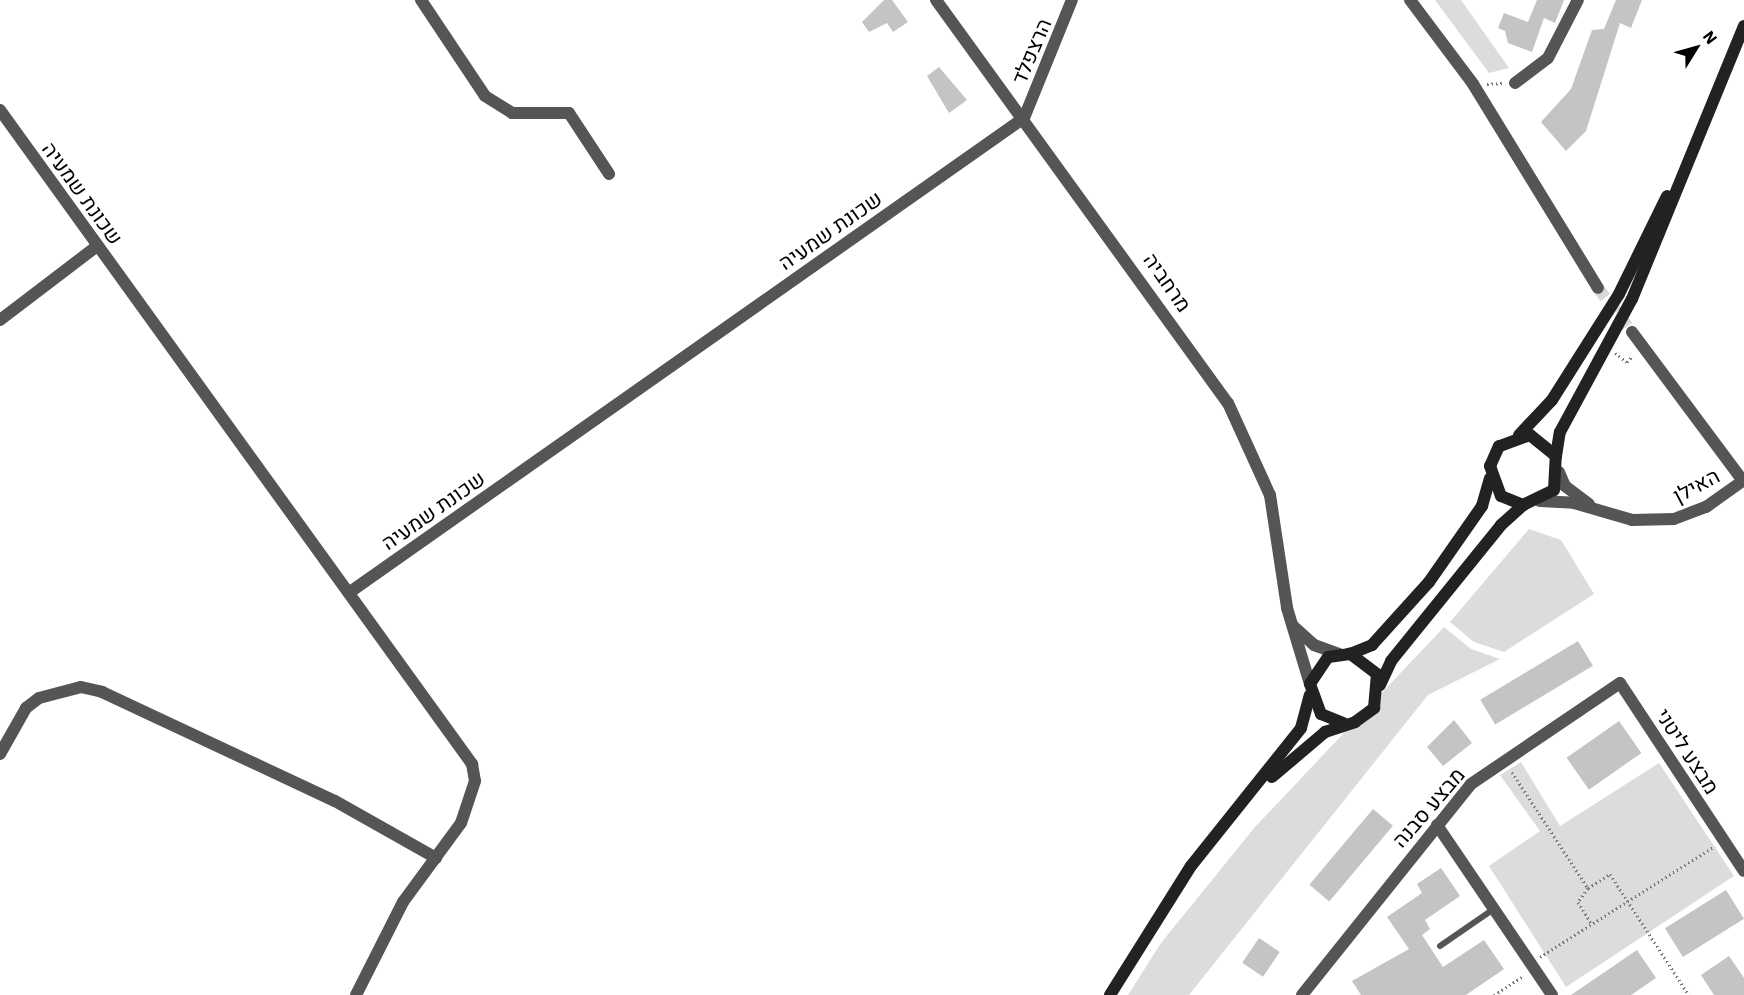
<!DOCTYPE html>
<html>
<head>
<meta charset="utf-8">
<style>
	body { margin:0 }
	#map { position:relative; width:1744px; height:995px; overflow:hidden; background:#fff; font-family:"IBM Plex Sans",Heebo,sans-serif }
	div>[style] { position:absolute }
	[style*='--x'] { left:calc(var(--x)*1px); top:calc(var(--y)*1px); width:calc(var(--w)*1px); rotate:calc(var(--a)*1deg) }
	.green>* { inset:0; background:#dcdcdc }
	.building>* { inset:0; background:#c4c4c4; transform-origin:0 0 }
	.minor-tunnel>* { height:12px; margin-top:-6px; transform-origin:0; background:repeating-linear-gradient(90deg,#d9d9d9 0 12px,transparent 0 18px) }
	.path>* { height:3px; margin-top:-1.5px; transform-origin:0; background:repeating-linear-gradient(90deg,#777 0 1.5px,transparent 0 4.5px) }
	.service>* { height:6px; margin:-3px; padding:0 3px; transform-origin:3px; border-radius:3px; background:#555 }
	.minor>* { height:12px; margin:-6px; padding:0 6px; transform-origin:6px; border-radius:6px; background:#555 }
	.tertiary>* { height:12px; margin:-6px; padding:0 6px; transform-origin:6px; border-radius:6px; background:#555 }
	.secondary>* { height:12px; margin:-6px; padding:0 6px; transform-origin:6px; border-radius:6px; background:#222 }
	span { translate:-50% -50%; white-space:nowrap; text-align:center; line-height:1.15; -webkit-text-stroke:6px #fff; paint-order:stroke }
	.street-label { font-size:21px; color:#000 }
	.north { position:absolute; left:1666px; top:18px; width:60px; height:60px; -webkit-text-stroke:4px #fff; paint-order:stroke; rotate:53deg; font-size:16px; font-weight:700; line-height:24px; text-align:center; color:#000 }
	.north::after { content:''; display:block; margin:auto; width:21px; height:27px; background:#000; clip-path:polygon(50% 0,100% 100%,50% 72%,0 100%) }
</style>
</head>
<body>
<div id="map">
	<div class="green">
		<div style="clip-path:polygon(1435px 0,1461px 0,1509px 68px,1489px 73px)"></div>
		<div style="clip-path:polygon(1529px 529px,1561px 540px,1594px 594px,1504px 652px,1474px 642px,1450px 622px)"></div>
		<div style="clip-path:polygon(1444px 627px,1471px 649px,1500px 659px,1428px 695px,1189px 995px,1128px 995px,1161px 943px,1255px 827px)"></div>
		<div style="clip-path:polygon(1521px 762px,1560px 826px,1659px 763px,1734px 876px,1566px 987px,1489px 866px,1540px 831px,1500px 775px)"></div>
	</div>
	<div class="building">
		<div style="clip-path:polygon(884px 0,892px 0,908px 22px,893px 32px,887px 23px,869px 32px,862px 22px)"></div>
		<div style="clip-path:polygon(1537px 0,1564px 0,1555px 23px,1544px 18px,1532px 52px,1508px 43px,1505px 31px,1498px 28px,1504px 13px,1528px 22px)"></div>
		<div style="clip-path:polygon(1616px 0,1642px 0,1631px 28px,1620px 23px,1586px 131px,1566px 151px,1541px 122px,1571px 89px,1592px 30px,1604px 29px)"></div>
		<div style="clip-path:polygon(939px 67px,967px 100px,949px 113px,927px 76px)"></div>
		<div style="left:1578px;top:641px;width:29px;height:114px;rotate:59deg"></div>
		<div style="clip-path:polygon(1454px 720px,1472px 743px,1443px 766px,1427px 747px)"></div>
		<div style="left:1619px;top:721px;width:39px;height:64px;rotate:55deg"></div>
		<div style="left:1373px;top:809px;width:26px;height:99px;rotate:40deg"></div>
		<div style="clip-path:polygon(1441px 868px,1460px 896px,1425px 920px,1430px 929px,1422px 935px,1443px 967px,1484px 940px,1504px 969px,1466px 995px,1361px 995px,1352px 981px,1409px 949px,1387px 917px,1422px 893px,1417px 884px)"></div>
		<div style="left:1726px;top:890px;width:34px;height:72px;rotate:58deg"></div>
		<div style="left:1259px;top:938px;width:25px;height:30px;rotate:34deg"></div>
		<div style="clip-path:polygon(1637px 950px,1656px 978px,1631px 995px,1571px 995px)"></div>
		<div style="clip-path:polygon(1729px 956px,1744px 978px,1744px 995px,1714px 995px,1701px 975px)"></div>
	</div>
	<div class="minor-tunnel">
		<div style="--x:1598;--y:288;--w:56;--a:52.3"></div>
	</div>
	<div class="path">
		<div style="--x:1487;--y:84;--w:15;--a:-4"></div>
		<div style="--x:1615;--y:353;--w:15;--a:37"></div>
		<div style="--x:1627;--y:362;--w:9;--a:-49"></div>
		<div style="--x:1512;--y:772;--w:139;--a:56.8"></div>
		<div style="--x:1588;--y:888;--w:26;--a:-32"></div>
		<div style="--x:1610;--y:874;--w:145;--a:56.9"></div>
		<div style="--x:1588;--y:888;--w:17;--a:126"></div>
		<div style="--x:1578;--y:902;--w:26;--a:58"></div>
		<div style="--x:1540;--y:957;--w:207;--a:-32.4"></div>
		<div style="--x:1494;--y:995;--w:35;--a:-33"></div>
	</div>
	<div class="service">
		<div style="--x:1440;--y:946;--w:67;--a:-34.6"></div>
	</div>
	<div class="minor">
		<div style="--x:421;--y:0;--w:115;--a:56.3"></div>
		<div style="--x:485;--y:96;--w:32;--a:32"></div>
		<div style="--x:512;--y:113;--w:57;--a:0"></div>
		<div style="--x:569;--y:113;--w:73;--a:56.7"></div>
		<div style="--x:1410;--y:0;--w:105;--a:53.1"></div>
		<div style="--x:1473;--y:84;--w:239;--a:58.5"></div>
		<div style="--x:1515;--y:83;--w:41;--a:-37.1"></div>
		<div style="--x:1548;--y:58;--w:65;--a:-62.7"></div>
		<div style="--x:0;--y:110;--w:807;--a:54.18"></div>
		<div style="--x:472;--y:764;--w:17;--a:80"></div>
		<div style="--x:475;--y:781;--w:44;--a:108.4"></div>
		<div style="--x:461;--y:823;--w:98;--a:126.3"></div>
		<div style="--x:403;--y:902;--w:104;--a:116.8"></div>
		<div style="--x:0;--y:320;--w:122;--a:-37.3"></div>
		<div style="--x:1632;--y:332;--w:186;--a:53.3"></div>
		<div style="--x:350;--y:592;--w:824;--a:-35.12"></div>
		<div style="--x:1024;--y:118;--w:127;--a:-67.9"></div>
		<div style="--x:0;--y:754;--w:53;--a:-60.5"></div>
		<div style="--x:26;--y:708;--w:16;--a:-38"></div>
		<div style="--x:39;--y:698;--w:43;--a:-14.7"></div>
		<div style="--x:81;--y:687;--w:22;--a:13"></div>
		<div style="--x:102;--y:692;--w:257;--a:25.1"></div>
		<div style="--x:335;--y:801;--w:116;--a:29.4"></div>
		<div style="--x:1437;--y:825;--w:205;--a:55.9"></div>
		<div style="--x:1302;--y:995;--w:270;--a:-51.3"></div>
		<div style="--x:1471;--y:784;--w:180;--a:-34.1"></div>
		<div style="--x:1620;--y:683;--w:225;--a:56.6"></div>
	</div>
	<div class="tertiary">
		<div style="--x:936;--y:0;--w:498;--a:54.1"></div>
		<div style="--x:1228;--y:403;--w:101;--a:65.5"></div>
		<div style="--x:1270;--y:495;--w:114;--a:81.4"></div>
		<div style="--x:1287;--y:608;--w:79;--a:73.2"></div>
		<div style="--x:1559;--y:472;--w:15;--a:67"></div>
		<div style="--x:1565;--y:486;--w:30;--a:37"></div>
		<div style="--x:1540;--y:501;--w:34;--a:3"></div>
		<div style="--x:1574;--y:503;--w:60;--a:16.3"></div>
		<div style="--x:1632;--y:520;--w:42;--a:-1.4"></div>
		<div style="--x:1674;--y:519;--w:34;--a:-21"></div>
		<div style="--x:1706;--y:507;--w:47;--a:-35.4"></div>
		<div style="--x:1293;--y:626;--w:28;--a:42"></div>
		<div style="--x:1314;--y:645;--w:27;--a:20"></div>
	</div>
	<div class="secondary">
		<div style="--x:1519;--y:435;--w:48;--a:-46.7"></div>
		<div style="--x:1552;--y:400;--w:125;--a:-57.7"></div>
		<div style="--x:1619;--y:294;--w:109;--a:-63.9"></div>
		<div style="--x:1556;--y:456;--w:24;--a:-81"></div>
		<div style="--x:1560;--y:432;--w:151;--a:-61.6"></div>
		<div style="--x:1632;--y:299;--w:295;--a:-67.7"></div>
		<div style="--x:1350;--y:654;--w:24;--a:-22"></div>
		<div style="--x:1372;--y:645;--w:85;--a:-47.9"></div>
		<div style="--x:1429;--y:582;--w:93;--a:-55.1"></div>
		<div style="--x:1482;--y:506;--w:29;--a:-74"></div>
		<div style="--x:1380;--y:685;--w:26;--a:-65"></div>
		<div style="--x:1391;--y:661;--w:175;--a:-51"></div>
		<div style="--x:1501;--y:525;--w:30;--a:-42"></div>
		<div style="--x:1523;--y:505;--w:34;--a:-26"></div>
		<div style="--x:1554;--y:490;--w:34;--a:-87"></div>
		<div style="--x:1556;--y:456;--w:33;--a:-141"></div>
		<div style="--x:1530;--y:435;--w:33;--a:160"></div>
		<div style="--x:1499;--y:446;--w:22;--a:114"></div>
		<div style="--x:1490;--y:466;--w:32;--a:70"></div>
		<div style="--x:1501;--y:496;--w:24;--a:22"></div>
		<div style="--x:1272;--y:777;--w:70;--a:-40.3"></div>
		<div style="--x:1325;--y:732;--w:32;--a:-18"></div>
		<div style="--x:1355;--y:722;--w:24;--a:-36"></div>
		<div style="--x:1374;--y:708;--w:34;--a:-85"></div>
		<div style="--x:1377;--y:674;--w:34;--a:-143"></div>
		<div style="--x:1350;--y:654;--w:22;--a:172"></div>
		<div style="--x:1328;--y:657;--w:32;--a:124"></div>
		<div style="--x:1310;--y:684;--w:32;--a:70"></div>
		<div style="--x:1321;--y:714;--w:24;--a:22"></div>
		<div style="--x:1110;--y:995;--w:152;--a:-57.9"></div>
		<div style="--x:1191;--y:866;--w:176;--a:-51.4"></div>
		<div style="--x:1301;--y:728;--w:34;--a:-75"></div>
	</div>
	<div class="street-label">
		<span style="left:1031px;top:51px;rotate:-67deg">הרצפלד</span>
		<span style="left:83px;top:193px;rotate:54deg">שכונת שמעיה</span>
		<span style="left:830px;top:230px;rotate:-35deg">שכונת שמעיה</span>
		<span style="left:1168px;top:282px;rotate:55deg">מרחביה</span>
		<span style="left:1696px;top:485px;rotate:-28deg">האילן</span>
		<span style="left:433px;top:510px;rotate:-35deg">שכונת שמעיה</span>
		<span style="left:1688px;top:751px;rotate:57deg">מבצע ליטני</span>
		<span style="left:1428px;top:807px;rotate:-49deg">מבצע סבנה</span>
	</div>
	<div class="north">N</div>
</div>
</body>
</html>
